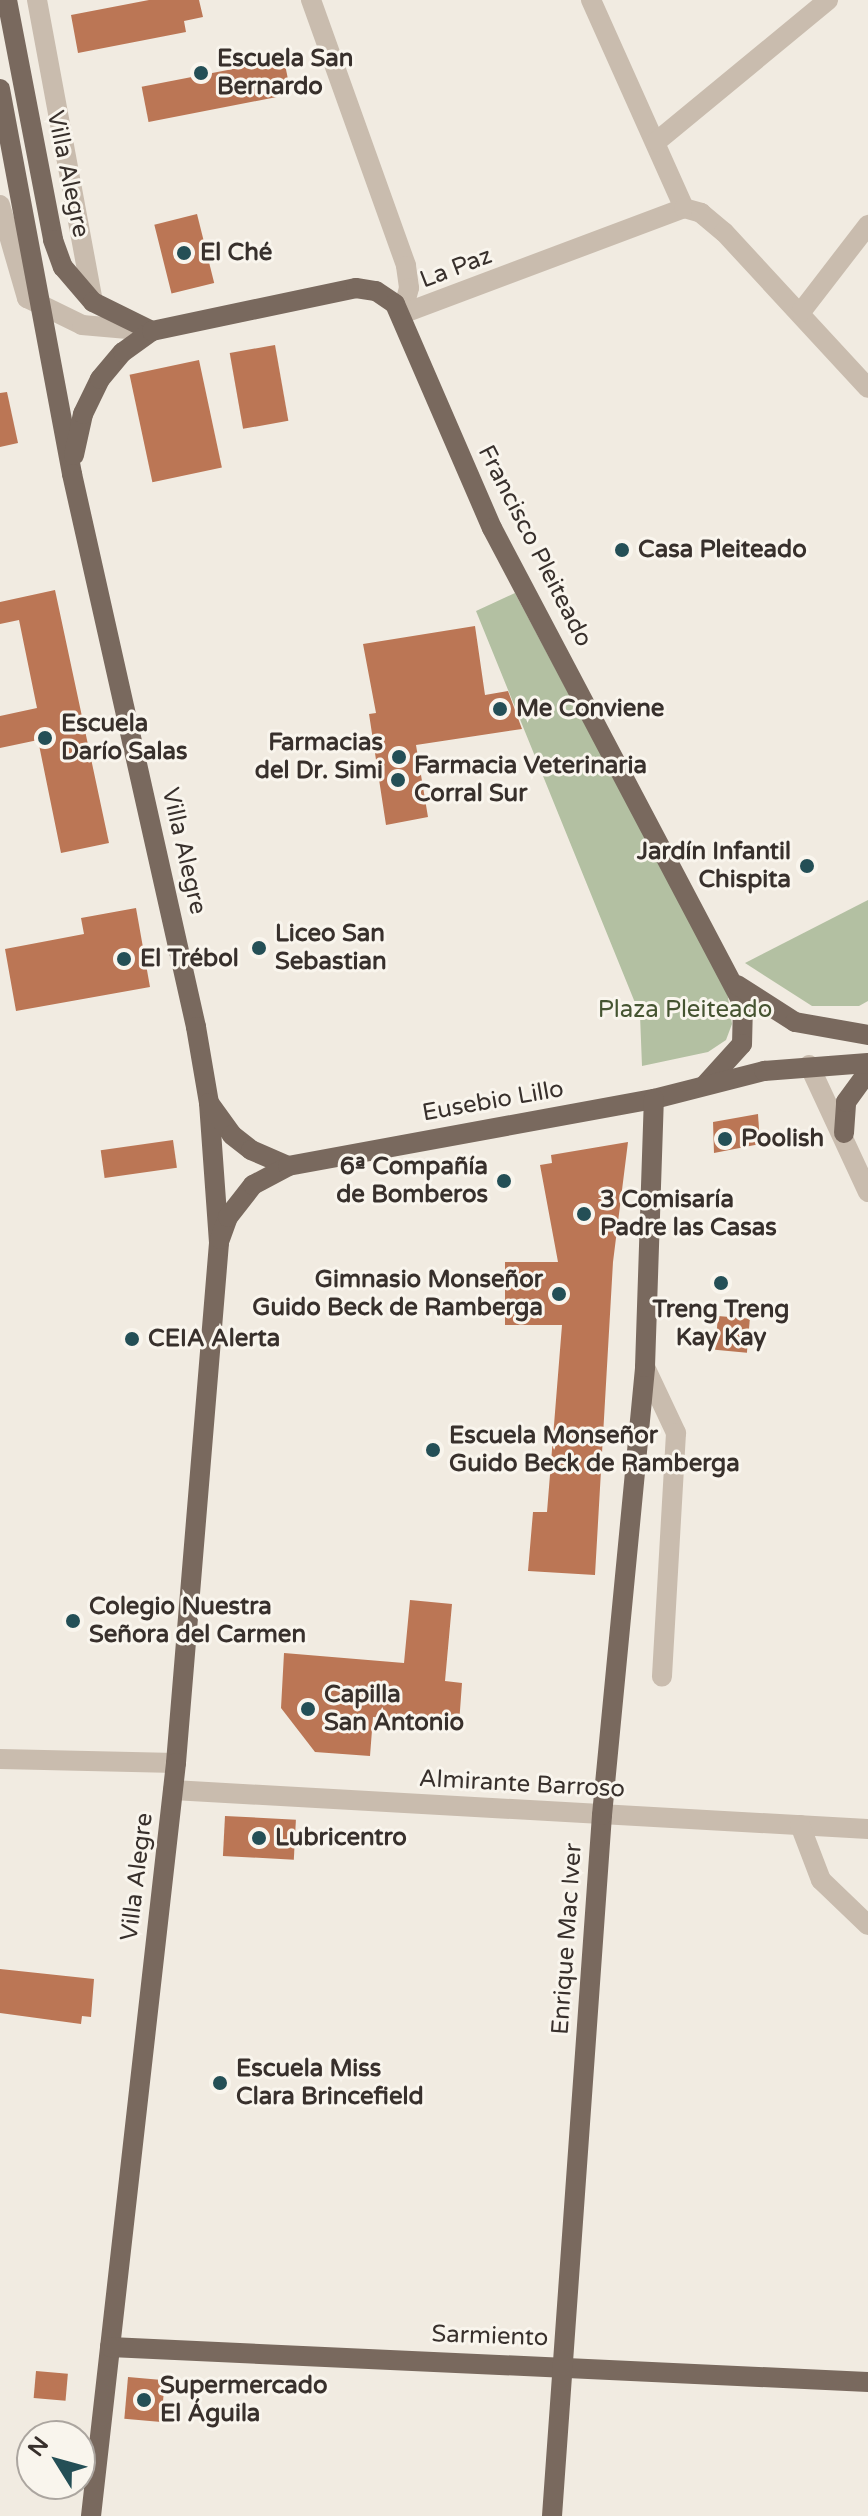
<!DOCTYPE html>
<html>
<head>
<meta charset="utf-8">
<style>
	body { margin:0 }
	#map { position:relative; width:868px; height:2516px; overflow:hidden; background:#f1ebe1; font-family:"Varela Round",sans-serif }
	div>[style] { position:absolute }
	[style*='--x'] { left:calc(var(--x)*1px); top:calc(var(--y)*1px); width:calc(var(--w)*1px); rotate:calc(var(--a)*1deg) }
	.green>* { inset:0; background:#b3c0a2 }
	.building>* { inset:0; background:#bb7655; transform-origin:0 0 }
	.minor>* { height:20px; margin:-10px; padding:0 10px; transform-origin:10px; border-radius:10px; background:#c9bcae }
	.major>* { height:20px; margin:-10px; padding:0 10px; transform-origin:10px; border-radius:10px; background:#79695e }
	.dots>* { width:22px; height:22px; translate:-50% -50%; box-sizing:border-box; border:4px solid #f9f5ed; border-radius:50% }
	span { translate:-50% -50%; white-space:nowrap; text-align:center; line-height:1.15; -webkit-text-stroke:6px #f9f5ed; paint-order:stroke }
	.poi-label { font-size:24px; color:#38302c; font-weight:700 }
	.left { translate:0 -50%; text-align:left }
	.right { translate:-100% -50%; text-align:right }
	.street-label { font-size:24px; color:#38302c }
	.park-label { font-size:24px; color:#455431 }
	.north { position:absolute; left:16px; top:2420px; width:80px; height:80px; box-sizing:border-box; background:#f9f5ed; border:2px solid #aca6a0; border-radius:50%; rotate:307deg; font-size:22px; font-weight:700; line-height:32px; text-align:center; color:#38302c }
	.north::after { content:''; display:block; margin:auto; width:28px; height:36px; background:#244f56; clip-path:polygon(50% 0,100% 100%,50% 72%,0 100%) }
</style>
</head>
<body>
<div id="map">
	<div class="green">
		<div style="clip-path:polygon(515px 593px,727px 991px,732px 1024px,726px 1040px,708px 1052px,642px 1066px,640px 1015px,476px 611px)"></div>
		<div style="clip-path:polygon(868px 900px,868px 1001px,859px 1006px,812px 1006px,745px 963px)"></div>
	</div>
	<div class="building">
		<div style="clip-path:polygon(149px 0,199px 0,203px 17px,184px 21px,186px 32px,78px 53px,71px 15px)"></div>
		<div style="left:284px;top:59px;width:36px;height:145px;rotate:79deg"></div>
		<div style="left:197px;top:214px;width:71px;height:44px;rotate:76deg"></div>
		<div style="left:275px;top:345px;width:77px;height:46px;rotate:80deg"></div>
		<div style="left:199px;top:360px;width:110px;height:71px;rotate:78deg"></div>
		<div style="clip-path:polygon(7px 392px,18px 443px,0 447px,0 393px)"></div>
		<div style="clip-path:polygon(55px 590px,109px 843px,61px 853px,38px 740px,0 748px,0 716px,37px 708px,19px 620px,0 624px,0 602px)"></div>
		<div style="clip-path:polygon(475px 626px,485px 695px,508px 691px,522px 729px,416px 745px,428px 817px,386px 825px,369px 714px,376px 713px,363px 644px)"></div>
		<div style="clip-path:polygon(136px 908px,150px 987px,16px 1011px,5px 949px,84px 934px,81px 918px)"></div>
		<div style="clip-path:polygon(758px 1114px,760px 1144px,714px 1153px,713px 1122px)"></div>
		<div style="left:173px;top:1140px;width:28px;height:73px;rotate:82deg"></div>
		<div style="clip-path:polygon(628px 1142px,613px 1262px,595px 1575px,528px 1571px,533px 1512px,547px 1512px,562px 1325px,505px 1325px,505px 1262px,558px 1262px,540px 1165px,552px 1163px,551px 1155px)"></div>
		<div style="left:718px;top:1316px;width:32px;height:34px;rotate:5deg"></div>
		<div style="clip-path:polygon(410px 1600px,452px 1604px,445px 1681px,462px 1683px,459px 1724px,373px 1717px,370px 1756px,315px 1752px,281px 1708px,284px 1653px,404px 1663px)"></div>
		<div style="left:225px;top:1816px;width:71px;height:40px;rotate:3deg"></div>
		<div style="clip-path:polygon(0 1969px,94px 1979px,91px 2017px,82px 2016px,81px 2024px,0 2013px)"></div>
		<div style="left:36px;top:2371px;width:32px;height:27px;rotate:5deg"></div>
		<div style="left:128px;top:2377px;width:37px;height:42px;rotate:5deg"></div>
	</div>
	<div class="minor">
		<div style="--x:37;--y:0;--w:307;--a:79.5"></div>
		<div style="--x:311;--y:0;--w:282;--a:70.3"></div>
		<div style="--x:406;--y:266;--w:22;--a:82"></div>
		<div style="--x:409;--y:288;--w:27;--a:105"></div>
		<div style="--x:402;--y:314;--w:301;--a:-20.6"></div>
		<div style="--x:591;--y:0;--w:228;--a:65.9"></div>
		<div style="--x:684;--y:208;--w:18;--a:16"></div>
		<div style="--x:701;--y:213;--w:30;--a:40"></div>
		<div style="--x:724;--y:232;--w:212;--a:47.3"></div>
		<div style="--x:656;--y:142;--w:223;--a:-39.5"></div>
		<div style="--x:0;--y:205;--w:97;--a:73.8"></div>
		<div style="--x:27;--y:298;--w:61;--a:26.1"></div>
		<div style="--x:82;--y:325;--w:69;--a:5"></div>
		<div style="--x:801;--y:312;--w:110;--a:-52.4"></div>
		<div style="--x:809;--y:1065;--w:140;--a:65.1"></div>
		<div style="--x:645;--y:1367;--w:73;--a:64.8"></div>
		<div style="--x:676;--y:1433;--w:244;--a:93.3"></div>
		<div style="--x:0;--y:1759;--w:176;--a:1.3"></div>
		<div style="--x:173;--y:1790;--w:696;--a:3.21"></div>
		<div style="--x:800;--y:1825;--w:59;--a:69.1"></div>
		<div style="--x:821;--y:1880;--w:65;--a:43.8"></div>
	</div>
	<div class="major">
		<div style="--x:7;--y:0;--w:244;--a:79.1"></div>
		<div style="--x:53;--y:240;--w:29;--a:70"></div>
		<div style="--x:63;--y:267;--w:46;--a:49.4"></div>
		<div style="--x:93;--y:302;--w:66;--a:26.2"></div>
		<div style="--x:0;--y:89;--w:392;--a:79.4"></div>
		<div style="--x:72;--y:474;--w:567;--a:77.36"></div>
		<div style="--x:196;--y:1027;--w:77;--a:80.3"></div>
		<div style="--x:209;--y:1103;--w:140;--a:85.9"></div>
		<div style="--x:219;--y:1243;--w:522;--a:94.73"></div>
		<div style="--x:176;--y:1763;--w:758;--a:96.44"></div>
		<div style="--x:74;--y:455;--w:42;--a:-77.6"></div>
		<div style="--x:83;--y:414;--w:39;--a:-64"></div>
		<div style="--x:100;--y:379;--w:35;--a:-50"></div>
		<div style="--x:123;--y:352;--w:36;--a:-36"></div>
		<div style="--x:152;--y:331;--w:208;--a:-11.9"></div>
		<div style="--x:356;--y:288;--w:20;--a:9"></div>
		<div style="--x:376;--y:291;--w:23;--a:34"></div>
		<div style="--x:395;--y:304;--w:244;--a:66.6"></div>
		<div style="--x:492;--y:528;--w:538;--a:62.2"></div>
		<div style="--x:743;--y:1004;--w:40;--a:91.4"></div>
		<div style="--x:742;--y:1044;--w:55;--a:132.1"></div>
		<div style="--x:737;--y:985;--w:69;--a:32.5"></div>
		<div style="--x:795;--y:1022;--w:74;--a:10.1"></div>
		<div style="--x:209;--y:1103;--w:39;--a:54"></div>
		<div style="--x:232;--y:1135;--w:24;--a:38"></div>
		<div style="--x:251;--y:1150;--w:40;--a:23.4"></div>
		<div style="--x:844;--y:1133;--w:31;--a:-86"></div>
		<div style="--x:846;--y:1102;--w:37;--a:-54"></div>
		<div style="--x:220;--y:1239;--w:23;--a:-70"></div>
		<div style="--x:228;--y:1217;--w:41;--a:-52"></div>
		<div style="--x:253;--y:1185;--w:40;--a:-28"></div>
		<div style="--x:288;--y:1166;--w:372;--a:-10.4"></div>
		<div style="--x:654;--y:1099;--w:114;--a:-14.3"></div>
		<div style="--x:764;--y:1071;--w:104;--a:-4.4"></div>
		<div style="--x:110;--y:2347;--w:759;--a:2.64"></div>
		<div style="--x:552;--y:2516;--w:703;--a:-85.92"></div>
		<div style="--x:602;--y:1815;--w:450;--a:-84.5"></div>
		<div style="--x:645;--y:1367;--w:268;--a:-88.1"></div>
	</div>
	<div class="dots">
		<div style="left:201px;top:73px;background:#244f56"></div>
		<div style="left:184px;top:253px;background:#244f56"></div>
		<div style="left:622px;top:550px;background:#244f56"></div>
		<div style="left:500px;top:709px;background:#244f56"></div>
		<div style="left:45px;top:738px;background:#244f56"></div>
		<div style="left:399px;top:757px;background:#244f56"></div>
		<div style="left:398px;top:780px;background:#244f56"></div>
		<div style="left:807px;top:866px;background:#244f56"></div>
		<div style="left:259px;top:948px;background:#244f56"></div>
		<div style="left:124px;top:959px;background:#244f56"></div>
		<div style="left:725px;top:1139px;background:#244f56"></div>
		<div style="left:504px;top:1181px;background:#244f56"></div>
		<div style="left:584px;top:1214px;background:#244f56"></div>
		<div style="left:721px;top:1283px;background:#244f56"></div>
		<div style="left:559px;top:1294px;background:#244f56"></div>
		<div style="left:132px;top:1339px;background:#244f56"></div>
		<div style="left:433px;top:1450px;background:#244f56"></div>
		<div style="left:73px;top:1621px;background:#244f56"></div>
		<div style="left:308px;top:1709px;background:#244f56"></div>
		<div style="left:259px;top:1838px;background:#244f56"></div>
		<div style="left:220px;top:2083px;background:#244f56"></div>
		<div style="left:144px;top:2400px;background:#244f56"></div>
	</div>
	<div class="poi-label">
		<span class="left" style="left:217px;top:73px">Escuela San<br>Bernardo</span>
		<span class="left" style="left:200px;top:253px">El Ché</span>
		<span class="left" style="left:638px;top:550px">Casa Pleiteado</span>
		<span class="left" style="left:516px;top:709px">Me Conviene</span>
		<span class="left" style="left:61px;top:738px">Escuela<br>Darío Salas</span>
		<span class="right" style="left:383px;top:757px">Farmacias<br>del Dr. Simi</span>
		<span class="left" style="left:414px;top:780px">Farmacia Veterinaria<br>Corral Sur</span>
		<span class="right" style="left:791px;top:866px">Jardín Infantil<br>Chispita</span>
		<span class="left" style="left:275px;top:948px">Liceo San<br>Sebastian</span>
		<span class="left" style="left:140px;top:959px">El Trébol</span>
		<span class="left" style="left:741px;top:1139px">Poolish</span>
		<span class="right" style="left:488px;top:1181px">6ª Compañía<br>de Bomberos</span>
		<span class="left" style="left:600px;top:1214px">3 Comisaría<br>Padre las Casas</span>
		<span class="right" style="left:543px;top:1294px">Gimnasio Monseñor<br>Guido Beck de Ramberga</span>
		<span style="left:721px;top:1324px">Treng Treng<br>Kay Kay</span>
		<span class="left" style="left:148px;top:1339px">CEIA Alerta</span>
		<span class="left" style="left:449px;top:1450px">Escuela Monseñor<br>Guido Beck de Ramberga</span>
		<span class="left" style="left:89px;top:1621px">Colegio Nuestra<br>Señora del Carmen</span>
		<span class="left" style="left:324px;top:1709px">Capilla<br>San Antonio</span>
		<span class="left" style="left:275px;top:1838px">Lubricentro</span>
		<span class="left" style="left:236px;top:2083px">Escuela Miss<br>Clara Brincefield</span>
		<span class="left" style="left:160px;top:2400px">Supermercado<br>El Águila</span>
	</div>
	<div class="street-label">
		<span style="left:68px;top:174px;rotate:78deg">Villa Alegre</span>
		<span style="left:456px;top:268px;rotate:-21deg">La Paz</span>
		<span style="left:535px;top:546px;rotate:63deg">Francisco Pleiteado</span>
		<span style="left:184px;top:851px;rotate:77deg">Villa Alegre</span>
		<span style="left:493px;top:1101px;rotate:-10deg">Eusebio Lillo</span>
		<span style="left:522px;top:1784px;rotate:3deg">Almirante Barroso</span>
		<span style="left:137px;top:1877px;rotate:-83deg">Villa Alegre</span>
		<span style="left:567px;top:1939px;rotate:-86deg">Enrique Mac Iver</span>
		<span style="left:490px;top:2336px;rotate:2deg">Sarmiento</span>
	</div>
	<div class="park-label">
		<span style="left:685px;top:1010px">Plaza Pleiteado</span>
	</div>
	<div class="north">N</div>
</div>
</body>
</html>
